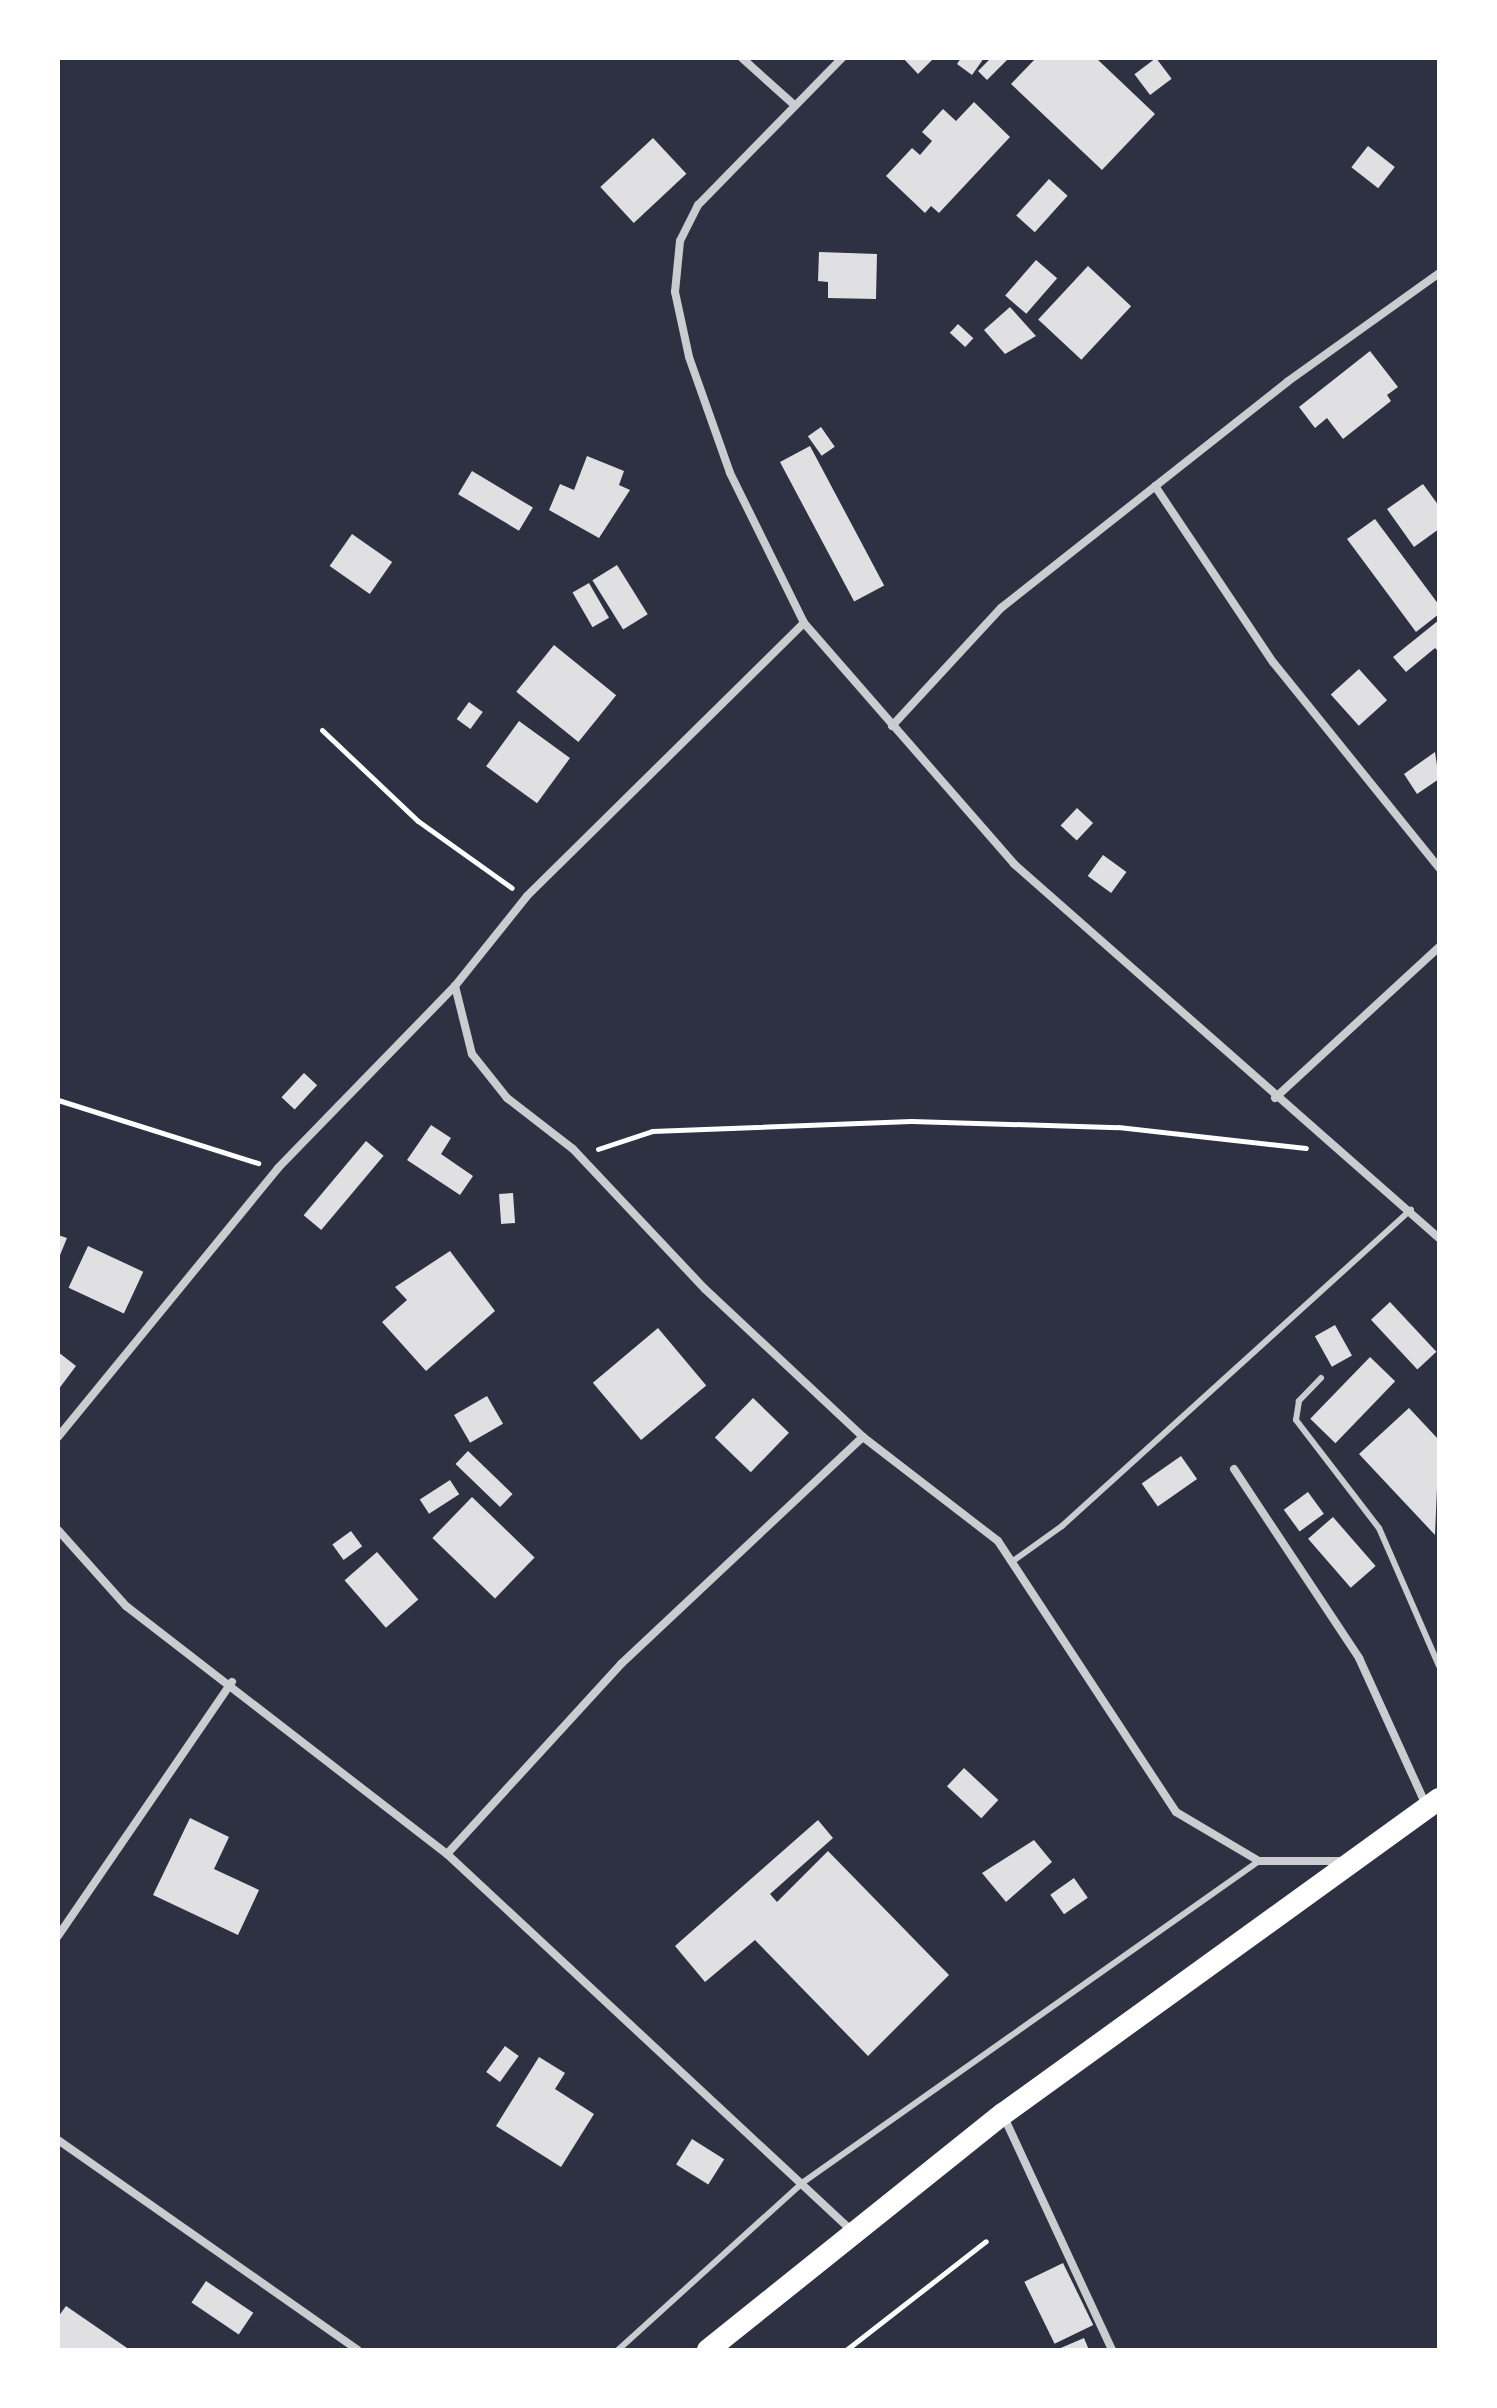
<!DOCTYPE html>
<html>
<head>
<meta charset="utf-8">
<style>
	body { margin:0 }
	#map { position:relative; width:1497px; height:2408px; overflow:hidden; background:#2d3142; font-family:Manrope,sans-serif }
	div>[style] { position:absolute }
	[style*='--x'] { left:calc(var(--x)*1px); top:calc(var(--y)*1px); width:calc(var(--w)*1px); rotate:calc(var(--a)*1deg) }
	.building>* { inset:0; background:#e0e0e3; transform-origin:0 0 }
	.path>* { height:5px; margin:-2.5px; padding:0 2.5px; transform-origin:2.5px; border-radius:2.5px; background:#fff }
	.service>* { height:6px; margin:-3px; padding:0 3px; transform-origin:3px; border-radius:3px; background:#caccd0 }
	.minor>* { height:8px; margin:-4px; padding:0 4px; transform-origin:4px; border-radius:4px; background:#caccd0 }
	.trunk>* { height:22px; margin:-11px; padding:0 11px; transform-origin:11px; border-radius:11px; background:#fff }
	span { translate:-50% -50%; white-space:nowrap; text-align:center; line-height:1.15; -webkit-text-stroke:6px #fff; paint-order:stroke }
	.frame { position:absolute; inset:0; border:60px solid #fff; pointer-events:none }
</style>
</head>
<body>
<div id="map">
	<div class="building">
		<div style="clip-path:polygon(903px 58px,934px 58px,918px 74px)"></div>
		<div style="clip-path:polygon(961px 58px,984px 58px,972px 75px,957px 64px)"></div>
		<div style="clip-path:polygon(991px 58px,1009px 58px,987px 80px,978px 71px)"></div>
		<div style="clip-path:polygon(1036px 58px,1096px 58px,1155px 114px,1102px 170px,1011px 84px)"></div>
		<div style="left:1156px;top:58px;width:26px;height:27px;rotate:53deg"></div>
		<div style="clip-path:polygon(974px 102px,1010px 137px,939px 213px,931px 206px,925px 213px,886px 176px,912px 148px,920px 155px,932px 141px,922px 132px,943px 109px,956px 121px)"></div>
		<div style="left:653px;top:138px;width:49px;height:72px;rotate:47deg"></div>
		<div style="left:1368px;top:146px;width:34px;height:27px;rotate:38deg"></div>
		<div style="left:1049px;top:179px;width:25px;height:49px;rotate:42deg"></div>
		<div style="clip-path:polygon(819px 252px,877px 254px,876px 299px,828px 298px,828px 282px,818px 281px)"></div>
		<div style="left:1036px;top:260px;width:28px;height:47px;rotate:41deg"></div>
		<div style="left:1088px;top:266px;width:59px;height:73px;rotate:43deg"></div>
		<div style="clip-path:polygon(1010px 307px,1036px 336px,1005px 354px,984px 330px)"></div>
		<div style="left:958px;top:324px;width:21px;height:12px;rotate:43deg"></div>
		<div style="clip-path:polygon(1370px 351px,1398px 387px,1387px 395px,1391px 401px,1343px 439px,1327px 418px,1315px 428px,1299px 407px)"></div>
		<div style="left:821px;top:427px;width:24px;height:16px;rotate:55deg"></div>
		<div style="left:810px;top:446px;width:158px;height:34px;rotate:62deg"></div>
		<div style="clip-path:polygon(587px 456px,624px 471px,619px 485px,630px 490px,599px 538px,549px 510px,560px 484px,574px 490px)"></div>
		<div style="left:472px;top:471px;width:71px;height:27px;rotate:31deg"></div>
		<div style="clip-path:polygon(1423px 484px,1439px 506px,1439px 529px,1414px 547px,1387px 509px)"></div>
		<div style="clip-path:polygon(1375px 519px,1439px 605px,1439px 614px,1416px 632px,1347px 539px)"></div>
		<div style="left:352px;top:534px;width:49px;height:39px;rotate:35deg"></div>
		<div style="left:617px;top:565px;width:58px;height:29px;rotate:58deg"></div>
		<div style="left:589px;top:583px;width:40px;height:19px;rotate:60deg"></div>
		<div style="clip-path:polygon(1439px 620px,1439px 652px,1435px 648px,1406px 672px,1393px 657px)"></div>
		<div style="left:554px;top:645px;width:80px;height:60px;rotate:39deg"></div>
		<div style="left:1359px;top:669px;width:42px;height:38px;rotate:48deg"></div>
		<div style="left:469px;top:702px;width:17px;height:21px;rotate:36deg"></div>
		<div style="left:519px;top:721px;width:63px;height:56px;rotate:36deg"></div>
		<div style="clip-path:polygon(1435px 752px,1439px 779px,1417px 794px,1404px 774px)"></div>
		<div style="left:1077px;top:808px;width:22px;height:24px;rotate:43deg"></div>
		<div style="left:1103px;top:855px;width:29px;height:26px;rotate:36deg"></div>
		<div style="left:304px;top:1073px;width:18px;height:33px;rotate:43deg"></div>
		<div style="clip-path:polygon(431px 1125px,451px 1138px,441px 1154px,473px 1176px,460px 1195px,407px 1160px)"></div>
		<div style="left:366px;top:1141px;width:23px;height:97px;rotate:40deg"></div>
		<div style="left:513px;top:1193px;width:30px;height:14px;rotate:86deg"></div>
		<div style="clip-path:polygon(58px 1235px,67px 1238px,58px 1260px)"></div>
		<div style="left:88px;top:1246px;width:61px;height:46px;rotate:25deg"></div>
		<div style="clip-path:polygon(450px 1251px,495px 1311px,426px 1371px,382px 1322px,407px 1300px,395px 1287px)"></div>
		<div style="left:1390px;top:1302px;width:68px;height:26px;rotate:47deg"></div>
		<div style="left:1335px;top:1325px;width:35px;height:23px;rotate:61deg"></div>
		<div style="left:658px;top:1328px;width:75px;height:85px;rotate:50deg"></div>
		<div style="clip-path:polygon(58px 1352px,76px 1366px,58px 1390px)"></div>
		<div style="left:1370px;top:1357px;width:35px;height:86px;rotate:44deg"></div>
		<div style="left:487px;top:1396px;width:32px;height:38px;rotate:60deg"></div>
		<div style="left:753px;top:1398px;width:50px;height:55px;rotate:44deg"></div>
		<div style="clip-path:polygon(1409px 1408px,1439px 1440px,1435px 1535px,1359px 1454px)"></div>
		<div style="left:468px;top:1451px;width:62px;height:18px;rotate:44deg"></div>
		<div style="left:1181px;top:1456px;width:28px;height:48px;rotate:55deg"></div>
		<div style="left:450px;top:1480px;width:17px;height:36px;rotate:57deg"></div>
		<div style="left:1308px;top:1492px;width:27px;height:30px;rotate:54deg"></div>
		<div style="left:472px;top:1497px;width:87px;height:57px;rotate:44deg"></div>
		<div style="left:1333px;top:1517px;width:65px;height:33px;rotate:49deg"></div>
		<div style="left:351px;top:1531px;width:19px;height:23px;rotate:54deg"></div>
		<div style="left:377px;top:1552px;width:63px;height:43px;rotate:49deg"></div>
		<div style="left:964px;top:1768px;width:47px;height:25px;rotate:43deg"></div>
		<div style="clip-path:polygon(190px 1818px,229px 1837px,214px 1869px,259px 1890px,238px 1935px,153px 1895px)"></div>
		<div style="clip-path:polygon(818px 1820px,833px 1838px,770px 1894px,777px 1902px,828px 1851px,949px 1975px,868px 2056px,755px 1940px,705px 1982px,675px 1946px)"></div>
		<div style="clip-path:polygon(1034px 1840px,1052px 1862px,1006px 1902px,982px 1873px)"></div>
		<div style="left:1074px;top:1878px;width:24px;height:29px;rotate:55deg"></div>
		<div style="left:505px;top:2046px;width:17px;height:32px;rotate:36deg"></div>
		<div style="clip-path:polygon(539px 2057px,565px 2073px,555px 2089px,594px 2114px,561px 2167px,496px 2126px)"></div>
		<div style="left:692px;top:2139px;width:38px;height:30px;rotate:32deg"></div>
		<div style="left:1063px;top:2263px;width:69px;height:43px;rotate:64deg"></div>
		<div style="left:206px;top:2281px;width:57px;height:26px;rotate:34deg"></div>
		<div style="clip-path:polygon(66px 2306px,130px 2350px,58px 2350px,58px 2317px)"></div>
		<div style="clip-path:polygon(1084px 2338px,1089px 2350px,1056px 2350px)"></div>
	</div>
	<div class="path">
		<div style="--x:322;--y:730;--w:132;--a:43.5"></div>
		<div style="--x:418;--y:821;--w:115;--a:35.5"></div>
		<div style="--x:58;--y:1100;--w:210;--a:17.5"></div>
		<div style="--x:598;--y:1149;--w:57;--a:-18.4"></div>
		<div style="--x:652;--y:1131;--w:259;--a:-2.2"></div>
		<div style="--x:911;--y:1121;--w:207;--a:1.7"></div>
		<div style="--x:1118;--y:1127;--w:189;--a:6.4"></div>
		<div style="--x:846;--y:2350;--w:177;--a:-37.9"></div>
	</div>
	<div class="service">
		<div style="--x:1321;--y:1378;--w:32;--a:134"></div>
		<div style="--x:1299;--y:1401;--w:19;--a:99"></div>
		<div style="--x:1296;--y:1420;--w:136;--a:52.5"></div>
		<div style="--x:1379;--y:1528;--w:150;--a:66.5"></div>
		<div style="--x:1013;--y:1561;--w:60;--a:-35.5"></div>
		<div style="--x:1062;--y:1526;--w:471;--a:-42.2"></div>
		<div style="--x:618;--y:2350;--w:248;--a:-42.2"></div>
		<div style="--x:802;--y:2183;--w:559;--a:-35.17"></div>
	</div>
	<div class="minor">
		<div style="--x:742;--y:58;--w:67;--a:42"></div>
		<div style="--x:842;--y:58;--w:206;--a:134.4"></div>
		<div style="--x:698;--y:205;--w:40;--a:116.6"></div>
		<div style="--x:680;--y:241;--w:51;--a:95.6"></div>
		<div style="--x:675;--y:292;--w:66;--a:77.8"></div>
		<div style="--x:689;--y:357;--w:123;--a:70.5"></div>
		<div style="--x:730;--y:473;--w:167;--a:63.7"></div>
		<div style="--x:804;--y:623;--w:320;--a:48.9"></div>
		<div style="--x:1014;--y:864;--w:566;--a:41.35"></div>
		<div style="--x:1155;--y:486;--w:212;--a:56.2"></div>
		<div style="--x:1273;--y:662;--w:265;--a:51.1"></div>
		<div style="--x:892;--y:726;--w:161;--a:-47.3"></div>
		<div style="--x:1001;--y:608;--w:365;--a:-38.3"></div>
		<div style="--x:1287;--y:382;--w:187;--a:-35.6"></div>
		<div style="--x:455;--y:986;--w:70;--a:76"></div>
		<div style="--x:472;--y:1054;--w:56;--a:51.5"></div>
		<div style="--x:507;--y:1098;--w:83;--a:37.7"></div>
		<div style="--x:573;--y:1149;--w:192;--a:46.7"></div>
		<div style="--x:705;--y:1289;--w:216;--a:43.1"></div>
		<div style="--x:863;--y:1437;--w:170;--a:37.6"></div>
		<div style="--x:998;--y:1541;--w:324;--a:56.7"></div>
		<div style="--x:1176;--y:1812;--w:96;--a:30.6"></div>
		<div style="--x:1259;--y:1861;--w:84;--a:0"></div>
		<div style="--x:1275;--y:1098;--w:223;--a:-42.6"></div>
		<div style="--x:58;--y:1437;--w:348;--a:-50.7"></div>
		<div style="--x:278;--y:1168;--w:254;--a:-45.8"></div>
		<div style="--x:455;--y:986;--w:115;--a:-51.3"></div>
		<div style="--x:527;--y:896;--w:389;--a:-44.6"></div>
		<div style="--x:1234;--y:1469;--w:227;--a:56.5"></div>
		<div style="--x:1359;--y:1658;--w:164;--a:65.5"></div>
		<div style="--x:58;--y:1530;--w:102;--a:48.2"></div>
		<div style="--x:126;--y:1606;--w:406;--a:37.7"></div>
		<div style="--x:447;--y:1854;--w:555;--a:42.95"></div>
		<div style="--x:447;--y:1854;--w:258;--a:-47.5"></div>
		<div style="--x:621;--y:1664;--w:332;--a:-43.2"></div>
		<div style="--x:58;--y:1936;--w:308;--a:-55.6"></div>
		<div style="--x:1003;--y:2115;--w:259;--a:65.1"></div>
		<div style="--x:58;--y:2140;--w:366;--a:35"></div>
	</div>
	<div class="trunk">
		<div style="--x:708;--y:2350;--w:378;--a:-38.7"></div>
		<div style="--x:1003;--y:2114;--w:538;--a:-35.85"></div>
	</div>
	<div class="frame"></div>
</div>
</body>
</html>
